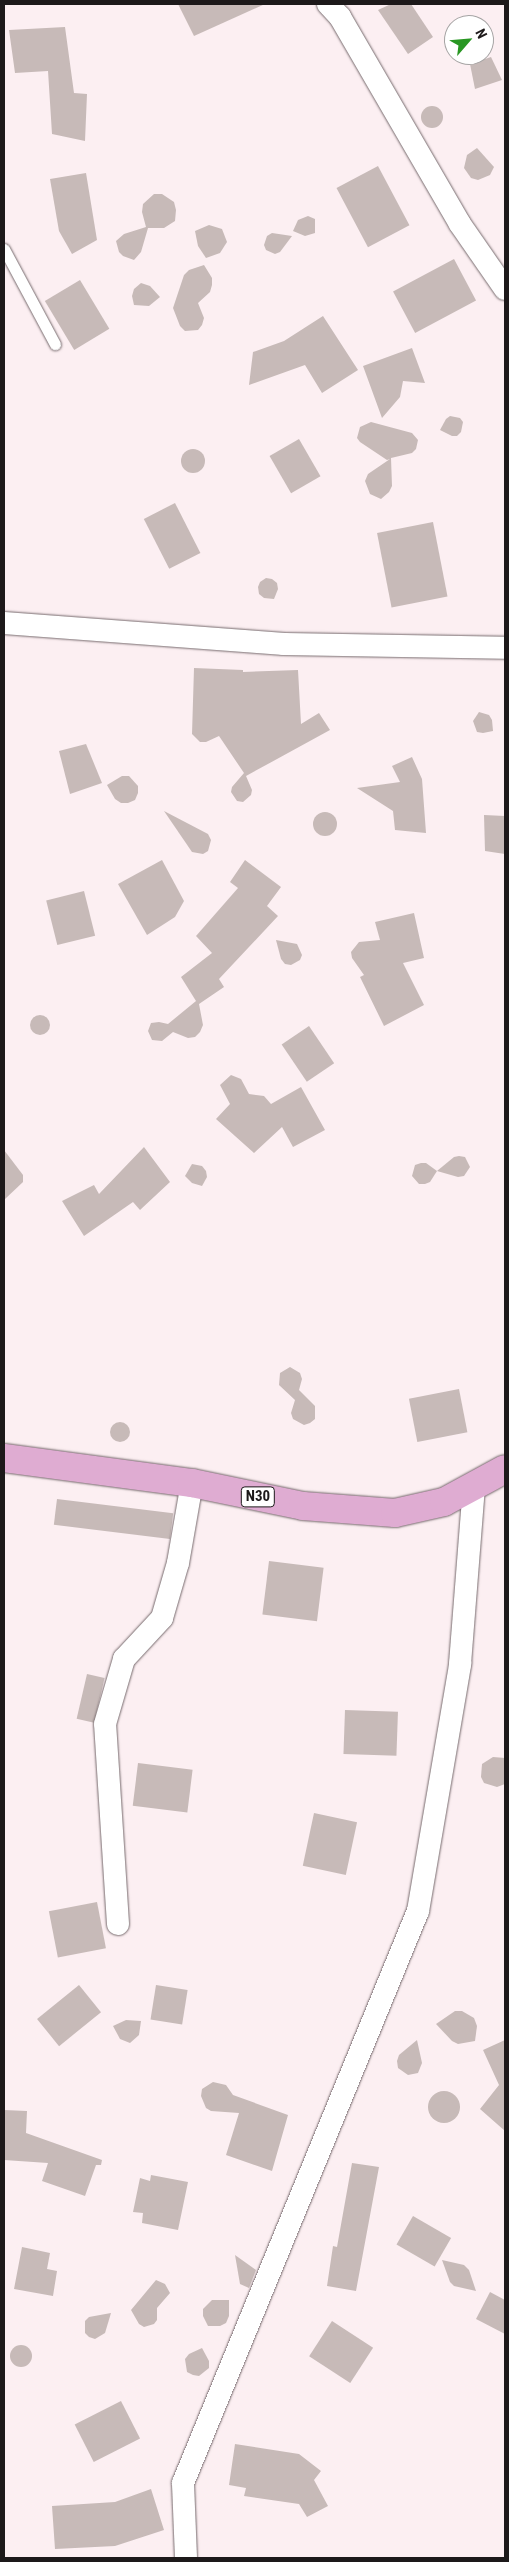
<!DOCTYPE html>
<html>
<head>
<meta charset="utf-8">
<style>
	body { margin:0 }
	#map { position:relative; width:509px; height:2562px; overflow:hidden; background:#fceff2; font-family:"Roboto Condensed",sans-serif }
	div>[style] { position:absolute }
	[style*='--x'] { left:calc(var(--x)*1px); top:calc(var(--y)*1px); width:calc(var(--w)*1px); rotate:calc(var(--a)*1deg) }
	.building>* { inset:0; background:#c7bab8; transform-origin:0 0 }
	.round { border-radius:50% }
	.roads { filter:drop-shadow(0 0 1px #776b6e) drop-shadow(0 0 1px #776b6e) }
	.service>* { height:11px; margin:-5.5px; padding:0 5.5px; transform-origin:5.5px; border-radius:5.5px; background:#fff }
	.minor>* { height:22px; margin:-11px; padding:0 11px; transform-origin:11px; border-radius:11px; background:#fff }
	.primary>* { height:28px; margin:-14px; padding:0 14px; transform-origin:14px; border-radius:14px; background:#dfacd2 }
	span { translate:-50% -50%; white-space:nowrap; text-align:center; line-height:1.15; -webkit-text-stroke:4px #fff; paint-order:stroke }
	.shield-label span { padding:1px 4px; background:#fff; border:1px solid; border-radius:4px; -webkit-text-stroke-width:0 }
	.shield-label { font-size:15px; color:#1d191a; font-weight:700 }
	.frame { position:absolute; inset:0; border:5px solid #1d191a; pointer-events:none }
	.north { position:absolute; left:444px; top:15px; width:50px; height:50px; box-sizing:border-box; background:#fff; border:1px solid #a5a3a3; border-radius:50%; rotate:63deg; font-size:14px; font-weight:700; line-height:20px; text-align:center; color:#1d191a }
	.north::after { content:''; display:block; margin:auto; width:18px; height:22px; background:#299723; clip-path:polygon(50% 0,100% 100%,50% 72%,0 100%) }
</style>
</head>
<body>
<div id="map">
	<div class="building">
		<div style="clip-path:polygon(178px 4px,265px 4px,194px 36px)"></div>
		<div style="clip-path:polygon(391px 4px,411px 4px,433px 37px,408px 54px,378px 10px)"></div>
		<div style="clip-path:polygon(65px 27px,74px 93px,87px 94px,85px 141px,52px 134px,48px 71px,15px 73px,9px 30px)"></div>
		<div style="clip-path:polygon(491px 57px,502px 80px,475px 89px,470px 64px)"></div>
		<div class="round" style="left:421px;top:106px;width:22px;height:22px"></div>
		<div style="clip-path:polygon(477px 148px,494px 167px,490px 175px,478px 180px,471px 178px,464px 168px,467px 155px)"></div>
		<div style="left:378px;top:166px;width:67px;height:47px;rotate:62deg"></div>
		<div style="clip-path:polygon(86px 173px,97px 240px,72px 254px,59px 231px,50px 179px)"></div>
		<div style="clip-path:polygon(154px 194px,162px 194px,174px 202px,176px 210px,175px 221px,164px 228px,148px 228px,141px 252px,134px 260px,123px 256px,119px 252px,116px 241px,124px 234px,146px 227px,142px 212px,143px 204px)"></div>
		<div style="clip-path:polygon(308px 216px,315px 219px,315px 233px,305px 236px,293px 231px,298px 220px)"></div>
		<div style="clip-path:polygon(209px 225px,222px 229px,227px 242px,220px 253px,206px 258px,198px 246px,195px 231px)"></div>
		<div style="clip-path:polygon(272px 233px,292px 236px,280px 252px,275px 254px,266px 250px,264px 245px,267px 236px)"></div>
		<div style="left:454px;top:259px;width:47px;height:69px;rotate:62deg"></div>
		<div style="clip-path:polygon(204px 265px,212px 278px,212px 285px,210px 292px,198px 303px,204px 318px,202px 325px,198px 330px,185px 331px,180px 326px,173px 308px,184px 275px,189px 270px)"></div>
		<div style="left:80px;top:280px;width:57px;height:41px;rotate:59deg"></div>
		<div style="clip-path:polygon(141px 283px,150px 286px,160px 297px,149px 306px,134px 305px,132px 296px,134px 289px)"></div>
		<div style="clip-path:polygon(323px 316px,358px 370px,322px 393px,305px 365px,249px 385px,253px 352px,284px 341px)"></div>
		<div style="clip-path:polygon(412px 348px,425px 383px,403px 381px,400px 397px,382px 418px,363px 366px)"></div>
		<div style="clip-path:polygon(450px 416px,460px 418px,463px 422px,461px 432px,457px 436px,452px 436px,440px 430px,446px 419px)"></div>
		<div style="clip-path:polygon(371px 422px,412px 433px,418px 440px,416px 449px,412px 453px,391px 458px,392px 486px,389px 492px,381px 499px,370px 494px,365px 481px,368px 474px,390px 459px,387px 460px,360px 442px,357px 438px,360px 427px)"></div>
		<div style="left:299px;top:439px;width:43px;height:34px;rotate:60deg"></div>
		<div class="round" style="left:181px;top:449px;width:24px;height:24px"></div>
		<div style="left:175px;top:503px;width:56px;height:35px;rotate:63deg"></div>
		<div style="left:433px;top:522px;width:76px;height:57px;rotate:79deg"></div>
		<div style="clip-path:polygon(266px 578px,272px 579px,277px 583px,278px 589px,274px 599px,264px 598px,259px 594px,258px 587px,260px 582px)"></div>
		<div style="clip-path:polygon(194px 668px,243px 670px,243px 672px,298px 670px,301px 724px,319px 713px,330px 730px,246px 776px,252px 790px,251px 795px,243px 802px,237px 801px,231px 792px,232px 787px,244px 773px,219px 736px,206px 742px,200px 742px,192px 734px)"></div>
		<div style="clip-path:polygon(479px 712px,489px 715px,492px 720px,493px 731px,483px 733px,477px 732px,473px 721px)"></div>
		<div style="clip-path:polygon(86px 744px,102px 783px,70px 794px,59px 751px)"></div>
		<div style="clip-path:polygon(412px 757px,422px 779px,426px 833px,395px 830px,393px 811px,357px 788px,400px 782px,392px 766px)"></div>
		<div style="clip-path:polygon(122px 776px,129px 776px,138px 786px,138px 793px,135px 800px,128px 803px,121px 803px,115px 799px,107px 785px)"></div>
		<div style="clip-path:polygon(164px 811px,208px 834px,211px 840px,208px 851px,203px 854px,192px 852px)"></div>
		<div class="round" style="left:313px;top:812px;width:24px;height:24px"></div>
		<div style="clip-path:polygon(484px 815px,505px 816px,505px 854px,485px 851px)"></div>
		<div style="clip-path:polygon(162px 860px,184px 901px,175px 917px,147px 935px,118px 884px)"></div>
		<div style="clip-path:polygon(245px 860px,281px 887px,267px 906px,278px 916px,219px 979px,224px 987px,199px 1004px,203px 1025px,200px 1032px,195px 1037px,188px 1038px,173px 1032px,162px 1041px,152px 1040px,148px 1031px,151px 1023px,159px 1022px,168px 1024px,196px 1001px,181px 977px,212px 953px,196px 936px,238px 888px,230px 882px)"></div>
		<div style="left:84px;top:891px;width:46px;height:39px;rotate:76deg"></div>
		<div style="clip-path:polygon(414px 913px,424px 958px,403px 963px,424px 1005px,384px 1026px,360px 977px,364px 975px,352px 958px,351px 952px,359px 942px,380px 940px,375px 922px)"></div>
		<div style="clip-path:polygon(276px 940px,297px 944px,302px 955px,300px 960px,291px 965px,285px 964px,281px 959px)"></div>
		<div class="round" style="left:30px;top:1015px;width:20px;height:20px"></div>
		<div style="left:309px;top:1026px;width:45px;height:33px;rotate:56deg"></div>
		<div style="clip-path:polygon(231px 1075px,241px 1079px,249px 1094px,264px 1096px,271px 1104px,301px 1087px,325px 1130px,293px 1147px,282px 1127px,254px 1153px,216px 1119px,230px 1104px,220px 1085px)"></div>
		<div style="clip-path:polygon(144px 1147px,170px 1182px,140px 1210px,133px 1202px,84px 1236px,62px 1201px,94px 1185px,99px 1194px)"></div>
		<div style="clip-path:polygon(4px 1150px,23px 1175px,23px 1182px,4px 1200px)"></div>
		<div style="clip-path:polygon(459px 1156px,465px 1157px,470px 1167px,464px 1176px,458px 1177px,437px 1171px,454px 1157px)"></div>
		<div style="clip-path:polygon(421px 1163px,426px 1163px,437px 1171px,430px 1182px,425px 1184px,419px 1184px,412px 1176px,415px 1165px)"></div>
		<div style="clip-path:polygon(192px 1164px,202px 1166px,206px 1171px,207px 1177px,202px 1186px,192px 1183px,185px 1176px)"></div>
		<div style="clip-path:polygon(290px 1367px,300px 1373px,302px 1379px,299px 1390px,315px 1406px,315px 1419px,310px 1423px,304px 1425px,293px 1419px,291px 1413px,295px 1400px,279px 1385px,280px 1373px)"></div>
		<div style="left:459px;top:1389px;width:44px;height:51px;rotate:79deg"></div>
		<div class="round" style="left:110px;top:1422px;width:20px;height:20px"></div>
		<div style="left:57px;top:1499px;width:117px;height:26px;rotate:7deg"></div>
		<div style="left:269px;top:1561px;width:55px;height:54px;rotate:7deg"></div>
		<div style="left:87px;top:1674px;width:18px;height:46px;rotate:13deg"></div>
		<div style="left:345px;top:1710px;width:53px;height:44px;rotate:2deg"></div>
		<div style="clip-path:polygon(493px 1757px,505px 1758px,505px 1784px,497px 1787px,484px 1783px,481px 1777px,482px 1764px)"></div>
		<div style="left:138px;top:1763px;width:55px;height:43px;rotate:7deg"></div>
		<div style="left:314px;top:1813px;width:44px;height:54px;rotate:12deg"></div>
		<div style="left:97px;top:1902px;width:47px;height:49px;rotate:79deg"></div>
		<div style="left:79px;top:1985px;width:35px;height:54px;rotate:51deg"></div>
		<div style="left:156px;top:1985px;width:32px;height:35px;rotate:9deg"></div>
		<div style="clip-path:polygon(455px 2011px,462px 2011px,474px 2018px,477px 2026px,475px 2041px,458px 2044px,452px 2041px,436px 2024px)"></div>
		<div style="clip-path:polygon(126px 2020px,141px 2021px,139px 2035px,130px 2043px,120px 2039px,113px 2026px)"></div>
		<div style="clip-path:polygon(417px 2040px,422px 2063px,418px 2073px,408px 2075px,398px 2068px,397px 2061px,399px 2055px)"></div>
		<div style="clip-path:polygon(505px 2040px,505px 2131px,480px 2109px,499px 2085px,483px 2050px)"></div>
		<div style="clip-path:polygon(213px 2082px,226px 2085px,233px 2095px,288px 2115px,272px 2171px,226px 2155px,239px 2113px,211px 2111px,206px 2108px,201px 2096px,202px 2089px)"></div>
		<div class="round" style="left:428px;top:2091px;width:32px;height:32px"></div>
		<div style="clip-path:polygon(4px 2110px,27px 2111px,26px 2133px,102px 2160px,101px 2165px,96px 2165px,85px 2196px,42px 2181px,48px 2163px,4px 2160px)"></div>
		<div style="clip-path:polygon(352px 2163px,379px 2167px,356px 2291px,327px 2286px,333px 2246px,337px 2247px)"></div>
		<div style="clip-path:polygon(151px 2175px,188px 2182px,178px 2230px,142px 2223px,143px 2213px,133px 2212px,140px 2178px,150px 2181px)"></div>
		<div style="left:413px;top:2216px;width:44px;height:33px;rotate:30deg"></div>
		<div style="clip-path:polygon(22px 2247px,50px 2253px,47px 2269px,57px 2271px,53px 2296px,14px 2289px)"></div>
		<div style="clip-path:polygon(235px 2255px,256px 2270px,249px 2288px,240px 2284px)"></div>
		<div style="clip-path:polygon(442px 2260px,464px 2265px,469px 2270px,476px 2291px,454px 2286px,450px 2282px)"></div>
		<div style="clip-path:polygon(156px 2280px,165px 2284px,170px 2293px,157px 2308px,157px 2320px,154px 2324px,144px 2327px,139px 2324px,131px 2310px)"></div>
		<div style="clip-path:polygon(490px 2292px,505px 2300px,505px 2334px,476px 2319px)"></div>
		<div style="clip-path:polygon(212px 2300px,229px 2300px,229px 2316px,226px 2323px,220px 2326px,208px 2326px,203px 2316px,203px 2309px)"></div>
		<div style="clip-path:polygon(111px 2313px,105px 2333px,95px 2339px,89px 2337px,85px 2333px,85px 2321px,89px 2317px)"></div>
		<div style="left:332px;top:2321px;width:49px;height:42px;rotate:33deg"></div>
		<div class="round" style="left:10px;top:2345px;width:22px;height:22px"></div>
		<div style="clip-path:polygon(202px 2348px,209px 2361px,209px 2368px,199px 2376px,193px 2375px,187px 2372px,185px 2359px,189px 2354px)"></div>
		<div style="left:121px;top:2401px;width:42px;height:52px;rotate:63deg"></div>
		<div style="clip-path:polygon(235px 2444px,299px 2454px,321px 2471px,314px 2480px,328px 2506px,307px 2517px,299px 2504px,244px 2496px,246px 2488px,229px 2485px)"></div>
		<div style="clip-path:polygon(151px 2489px,164px 2530px,115px 2546px,55px 2549px,52px 2506px,115px 2502px)"></div>
	</div>
	<div class="roads">
		<div class="service">
			<div style="--x:4;--y:249;--w:108;--a:61.8"></div>
		</div>
		<div class="minor">
			<div style="--x:328;--y:4;--w:18;--a:47"></div>
			<div style="--x:340;--y:17;--w:239;--a:59.9"></div>
			<div style="--x:460;--y:224;--w:79;--a:55.3"></div>
			<div style="--x:4;--y:623;--w:281;--a:4.3"></div>
			<div style="--x:284;--y:644;--w:221;--a:1"></div>
			<div style="--x:118;--y:1924;--w:200;--a:-93.7"></div>
			<div style="--x:105;--y:1724;--w:68;--a:-73.7"></div>
			<div style="--x:124;--y:1659;--w:56;--a:-47.2"></div>
			<div style="--x:162;--y:1618;--w:57;--a:-73.8"></div>
			<div style="--x:178;--y:1563;--w:81;--a:-80.1"></div>
			<div style="--x:186;--y:2558;--w:75;--a:-92.3"></div>
			<div style="--x:183;--y:2483;--w:618;--a:-67.67"></div>
			<div style="--x:418;--y:1911;--w:251;--a:-80.3"></div>
			<div style="--x:460;--y:1664;--w:177;--a:-85.5"></div>
		</div>
		<div class="primary">
			<div style="--x:4;--y:1458;--w:190;--a:7.6"></div>
			<div style="--x:192;--y:1483;--w:113;--a:11.7"></div>
			<div style="--x:303;--y:1506;--w:92;--a:4.4"></div>
			<div style="--x:395;--y:1513;--w:50;--a:-12.7"></div>
			<div style="--x:444;--y:1502;--w:69;--a:-28.4"></div>
		</div>
	</div>
	<div class="shield-label">
		<span style="left:258px;top:1497px">N30</span>
	</div>
	<div class="frame"></div>
	<div class="north">N</div>
</div>
</body>
</html>
